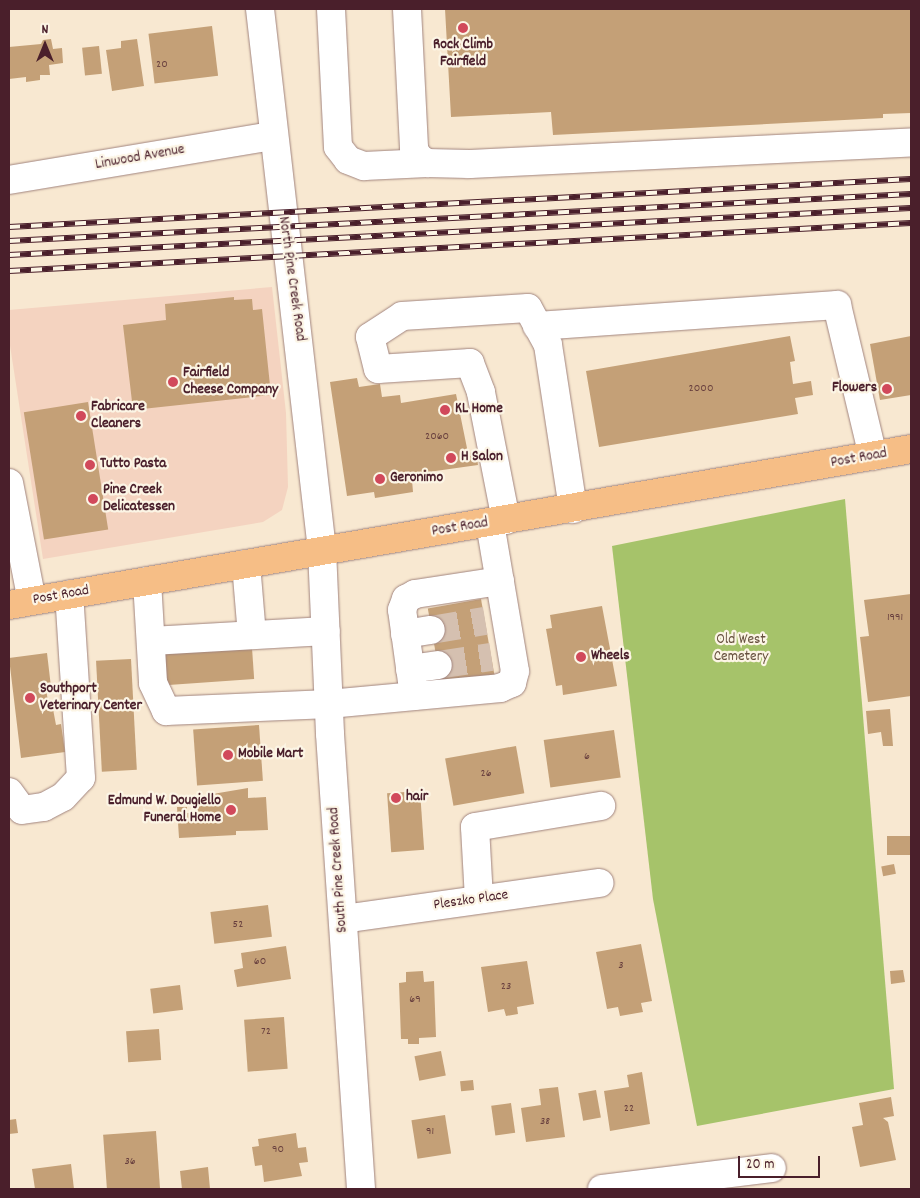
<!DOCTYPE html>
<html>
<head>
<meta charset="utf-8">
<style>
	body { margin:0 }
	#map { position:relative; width:920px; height:1198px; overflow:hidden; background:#f8e8d1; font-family:Dekko,sans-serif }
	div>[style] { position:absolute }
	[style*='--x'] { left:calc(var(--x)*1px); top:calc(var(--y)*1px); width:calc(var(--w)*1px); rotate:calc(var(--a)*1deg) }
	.built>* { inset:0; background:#f4d3c0 }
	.green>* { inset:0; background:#a6c36a }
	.building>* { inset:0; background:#c4a077; transform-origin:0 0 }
	.minor-tunnel>* { height:28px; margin-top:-14px; transform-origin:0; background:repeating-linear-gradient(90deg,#d5c0b0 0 28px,transparent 0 42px) }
	.roads { filter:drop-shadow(0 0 1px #a1847e) drop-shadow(0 0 1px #a1847e) }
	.minor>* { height:28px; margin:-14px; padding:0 14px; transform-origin:14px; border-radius:14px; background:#fff }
	.major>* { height:28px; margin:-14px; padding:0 14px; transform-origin:14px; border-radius:14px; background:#f6be86 }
	.rail>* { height:5.5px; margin-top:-2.75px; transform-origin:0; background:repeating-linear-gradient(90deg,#fcf5e5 0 11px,#4a1f2b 0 22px); box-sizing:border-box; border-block:1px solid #4a1f2b }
	.dots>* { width:14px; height:14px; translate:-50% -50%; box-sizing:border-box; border:2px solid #fcf5e5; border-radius:50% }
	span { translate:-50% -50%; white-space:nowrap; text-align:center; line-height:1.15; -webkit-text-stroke:4.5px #fcf5e5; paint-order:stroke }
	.number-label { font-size:12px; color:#683f3e }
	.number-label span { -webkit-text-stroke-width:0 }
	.poi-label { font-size:15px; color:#4a1f2b; font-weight:700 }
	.left { translate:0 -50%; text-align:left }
	.right { translate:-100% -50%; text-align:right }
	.street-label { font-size:15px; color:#4a1f2b }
	.park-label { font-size:15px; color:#66503e }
	.frame { position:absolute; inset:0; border:10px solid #4a1f2b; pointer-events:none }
	.north { position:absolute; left:20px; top:20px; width:50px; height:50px; -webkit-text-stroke:4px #fcf5e5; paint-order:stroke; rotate:0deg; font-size:14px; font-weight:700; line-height:20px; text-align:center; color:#4a1f2b }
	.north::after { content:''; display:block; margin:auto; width:18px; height:22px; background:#4a1f2b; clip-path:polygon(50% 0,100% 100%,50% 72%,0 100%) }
	.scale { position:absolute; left:738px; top:1156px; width:82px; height:22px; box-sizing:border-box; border:2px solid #4a1f2b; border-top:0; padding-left:6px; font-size:15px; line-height:18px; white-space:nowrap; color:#4a1f2b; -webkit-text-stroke:4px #fcf5e5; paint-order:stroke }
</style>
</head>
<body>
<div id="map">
	<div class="built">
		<div style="clip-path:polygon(272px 287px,286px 413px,288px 487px,282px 510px,263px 522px,43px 559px,9px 339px,9px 310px)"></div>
	</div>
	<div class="green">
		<div style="clip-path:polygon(845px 499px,894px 1089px,697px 1126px,653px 899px,612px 546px)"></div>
	</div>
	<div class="building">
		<div style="clip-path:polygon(445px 9px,911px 9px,911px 113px,883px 114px,883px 118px,553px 135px,551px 112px,451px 117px)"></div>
		<div style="left:212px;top:26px;width:50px;height:64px;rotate:83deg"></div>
		<div style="clip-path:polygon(51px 39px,53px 49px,62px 48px,63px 63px,49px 65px,50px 75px,40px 75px,40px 80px,26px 82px,26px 77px,9px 79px,9px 47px,41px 44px,43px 40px)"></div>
		<div style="clip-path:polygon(137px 39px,144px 86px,112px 91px,106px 50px,121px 48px,121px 41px)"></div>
		<div style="left:99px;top:46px;width:28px;height:17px;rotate:84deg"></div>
		<div style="clip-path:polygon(234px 297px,234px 300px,252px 299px,253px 310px,262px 309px,271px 395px,133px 410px,123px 325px,166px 320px,165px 304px)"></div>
		<div style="clip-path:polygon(790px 336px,795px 361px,790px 362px,793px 384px,811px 381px,813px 395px,795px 398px,798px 414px,599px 447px,586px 371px)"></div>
		<div style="clip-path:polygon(911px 336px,911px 395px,880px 400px,870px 344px)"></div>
		<div style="clip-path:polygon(357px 378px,359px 387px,380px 384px,382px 397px,400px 395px,401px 403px,456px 394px,468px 453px,476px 452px,478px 465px,421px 473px,412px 480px,413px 492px,375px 498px,374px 492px,347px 496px,330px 382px)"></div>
		<div style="left:88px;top:402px;width:129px;height:65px;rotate:81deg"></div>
		<div style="clip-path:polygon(911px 594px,911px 696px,868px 702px,860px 637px,869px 636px,864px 600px)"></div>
		<div style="left:481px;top:599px;width:78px;height:54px;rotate:80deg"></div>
		<div style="clip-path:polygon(602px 606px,617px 686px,563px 695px,562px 685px,556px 686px,546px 629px,552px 628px,550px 615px)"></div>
		<div style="left:252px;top:648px;width:31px;height:93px;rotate:86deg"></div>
		<div style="clip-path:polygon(47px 653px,51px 687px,46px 688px,49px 709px,53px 709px,56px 725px,61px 724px,65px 752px,21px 758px,9px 658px)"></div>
		<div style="left:131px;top:659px;width:111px;height:35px;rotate:87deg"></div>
		<div style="clip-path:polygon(890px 709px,893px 746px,883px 746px,881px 732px,868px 734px,866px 711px)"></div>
		<div style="left:259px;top:725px;width:56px;height:66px;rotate:86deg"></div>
		<div style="left:614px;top:730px;width:48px;height:71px;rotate:82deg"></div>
		<div style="left:516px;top:746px;width:48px;height:72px;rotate:80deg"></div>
		<div style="clip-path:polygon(248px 788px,248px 798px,266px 797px,268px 830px,236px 831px,236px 835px,179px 838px,177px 807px,187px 807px,187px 813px,195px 813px,195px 797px)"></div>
		<div style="left:420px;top:791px;width:59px;height:33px;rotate:86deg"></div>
		<div style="left:911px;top:836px;width:19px;height:24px;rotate:90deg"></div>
		<div style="left:894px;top:864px;width:10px;height:13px;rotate:79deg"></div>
		<div style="left:268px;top:905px;width:32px;height:58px;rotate:83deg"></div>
		<div style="clip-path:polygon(641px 944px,652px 1001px,641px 1003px,643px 1012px,620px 1016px,618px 1007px,607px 1009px,596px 952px)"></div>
		<div style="clip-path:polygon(286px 946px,291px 979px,237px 987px,234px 970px,243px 968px,241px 953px)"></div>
		<div style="clip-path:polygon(527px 961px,534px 1004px,517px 1007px,518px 1014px,506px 1016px,504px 1009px,488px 1012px,481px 967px)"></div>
		<div style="clip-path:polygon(903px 970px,905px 982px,891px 984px,890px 971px)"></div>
		<div style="clip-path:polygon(423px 971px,424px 982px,434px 981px,436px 1037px,419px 1038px,419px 1044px,408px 1044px,408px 1039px,401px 1039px,399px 983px,406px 982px,406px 972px)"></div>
		<div style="left:180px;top:985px;width:25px;height:30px;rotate:83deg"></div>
		<div style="left:284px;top:1017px;width:52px;height:40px;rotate:86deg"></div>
		<div style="left:159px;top:1029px;width:31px;height:33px;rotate:86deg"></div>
		<div style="left:441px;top:1051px;width:25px;height:27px;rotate:79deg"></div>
		<div style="clip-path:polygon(642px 1072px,650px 1124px,610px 1131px,604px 1091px,629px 1087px,627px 1075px)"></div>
		<div style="left:473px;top:1080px;width:10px;height:13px;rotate:84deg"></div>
		<div style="clip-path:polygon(558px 1087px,565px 1137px,526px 1142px,521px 1108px,541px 1105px,539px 1089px)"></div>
		<div style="left:596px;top:1090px;width:28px;height:18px;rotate:80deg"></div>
		<div style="clip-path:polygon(891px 1097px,894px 1116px,883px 1118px,888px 1122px,896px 1160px,860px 1167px,852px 1127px,863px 1125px,859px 1103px)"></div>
		<div style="left:511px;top:1103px;width:30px;height:20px;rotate:82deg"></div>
		<div style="left:445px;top:1115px;width:39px;height:34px;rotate:81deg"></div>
		<div style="clip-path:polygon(16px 1119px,18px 1133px,9px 1134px,9px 1120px)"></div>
		<div style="left:156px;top:1131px;width:58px;height:53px;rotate:86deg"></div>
		<div style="clip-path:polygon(296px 1133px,298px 1148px,306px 1147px,308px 1162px,299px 1163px,302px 1176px,264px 1182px,262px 1165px,255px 1166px,252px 1147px,259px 1146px,258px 1139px)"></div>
		<div style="clip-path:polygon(71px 1164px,74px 1189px,35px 1189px,32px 1169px)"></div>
		<div style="clip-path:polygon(208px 1167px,210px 1189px,182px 1189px,180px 1171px)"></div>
	</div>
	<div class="minor-tunnel">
		<div style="--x:431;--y:630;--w:55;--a:-9.5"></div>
		<div style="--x:438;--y:665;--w:54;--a:-8.6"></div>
	</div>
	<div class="roads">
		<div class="minor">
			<div style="--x:260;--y:9;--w:545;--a:83.46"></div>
			<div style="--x:322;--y:550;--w:184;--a:87.5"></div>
			<div style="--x:330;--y:734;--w:456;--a:86.1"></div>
			<div style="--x:331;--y:9;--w:138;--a:87.1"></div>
			<div style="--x:338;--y:147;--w:16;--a:52"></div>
			<div style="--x:348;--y:160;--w:17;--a:21"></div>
			<div style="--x:364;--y:166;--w:63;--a:-2.7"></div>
			<div style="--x:407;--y:9;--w:140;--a:87.1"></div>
			<div style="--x:414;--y:149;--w:9;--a:63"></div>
			<div style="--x:418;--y:157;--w:11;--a:34"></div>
			<div style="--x:427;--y:163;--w:42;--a:1.4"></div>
			<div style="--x:469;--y:164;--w:443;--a:-2.8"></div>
			<div style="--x:9;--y:180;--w:267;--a:-9.5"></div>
			<div style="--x:537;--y:326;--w:301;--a:-4"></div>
			<div style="--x:837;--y:305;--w:155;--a:76.6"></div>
			<div style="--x:9;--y:483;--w:120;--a:79"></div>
			<div style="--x:506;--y:520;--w:130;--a:-101.1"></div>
			<div style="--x:481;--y:392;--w:31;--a:-111"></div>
			<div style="--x:470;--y:363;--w:92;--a:176.3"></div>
			<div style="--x:378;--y:369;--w:33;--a:-104"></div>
			<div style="--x:370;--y:337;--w:38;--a:-33"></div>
			<div style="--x:402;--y:316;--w:126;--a:-3.6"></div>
			<div style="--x:528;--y:308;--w:42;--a:61.6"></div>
			<div style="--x:548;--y:345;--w:166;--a:81.3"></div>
			<div style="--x:246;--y:564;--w:71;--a:85.2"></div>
			<div style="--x:147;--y:581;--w:102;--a:86.6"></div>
			<div style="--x:153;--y:683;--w:31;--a:65"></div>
			<div style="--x:166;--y:711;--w:163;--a:-2.5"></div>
			<div style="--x:329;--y:704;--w:172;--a:-5.3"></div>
			<div style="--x:500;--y:688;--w:13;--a:-23"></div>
			<div style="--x:512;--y:683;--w:12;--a:-76"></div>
			<div style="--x:515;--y:671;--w:150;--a:-99.6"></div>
			<div style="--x:405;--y:634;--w:26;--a:-9"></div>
			<div style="--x:151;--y:641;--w:175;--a:-3.3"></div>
			<div style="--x:410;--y:669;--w:28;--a:-8"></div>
			<div style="--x:414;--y:696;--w:87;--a:-97.9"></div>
			<div style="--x:402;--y:610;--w:12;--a:-70"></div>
			<div style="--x:406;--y:599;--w:10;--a:-29"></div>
			<div style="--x:415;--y:594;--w:86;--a:-8.7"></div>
			<div style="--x:9;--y:792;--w:22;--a:54"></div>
			<div style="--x:22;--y:810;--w:22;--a:-8"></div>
			<div style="--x:44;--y:807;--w:21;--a:-28"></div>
			<div style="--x:63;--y:797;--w:26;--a:-47"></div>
			<div style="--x:81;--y:778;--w:184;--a:-93.7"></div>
			<div style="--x:479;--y:899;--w:72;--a:-93.2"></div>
			<div style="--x:475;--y:827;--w:128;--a:-9.5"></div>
			<div style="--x:343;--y:919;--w:259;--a:-8"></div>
			<div style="--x:602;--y:1189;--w:171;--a:-7"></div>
		</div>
		<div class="major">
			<div style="--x:9;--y:605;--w:915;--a:-9.81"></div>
		</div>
	</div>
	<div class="rail">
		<div style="--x:9;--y:227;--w:903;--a:-3.05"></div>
		<div style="--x:9;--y:241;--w:903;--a:-2.98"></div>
		<div style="--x:9;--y:255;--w:903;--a:-2.98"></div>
		<div style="--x:9;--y:271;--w:903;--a:-3.05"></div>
	</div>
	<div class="dots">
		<div style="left:463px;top:28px;background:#d1495b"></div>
		<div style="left:173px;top:382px;background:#d1495b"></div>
		<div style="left:887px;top:389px;background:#d1495b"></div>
		<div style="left:445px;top:410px;background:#d1495b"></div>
		<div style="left:81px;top:416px;background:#d1495b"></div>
		<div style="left:451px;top:458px;background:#d1495b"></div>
		<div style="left:90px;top:465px;background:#d1495b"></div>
		<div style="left:380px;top:479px;background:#d1495b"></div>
		<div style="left:93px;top:499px;background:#d1495b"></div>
		<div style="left:581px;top:657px;background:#d1495b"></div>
		<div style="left:30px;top:698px;background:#d1495b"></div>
		<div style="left:228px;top:755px;background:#d1495b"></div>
		<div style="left:396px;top:798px;background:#d1495b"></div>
		<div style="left:231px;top:810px;background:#d1495b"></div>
	</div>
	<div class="number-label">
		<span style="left:162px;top:65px">20</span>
		<span style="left:701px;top:389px">2000</span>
		<span style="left:437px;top:437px">2060</span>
		<span style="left:895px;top:618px">1991</span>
		<span style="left:587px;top:757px">6</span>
		<span style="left:486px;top:774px">26</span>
		<span style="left:238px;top:925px">52</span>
		<span style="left:260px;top:962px">60</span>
		<span style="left:621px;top:966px">3</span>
		<span style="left:506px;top:987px">23</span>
		<span style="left:415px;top:1000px">69</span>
		<span style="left:266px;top:1032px">72</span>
		<span style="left:629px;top:1109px">22</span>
		<span style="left:545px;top:1122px">38</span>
		<span style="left:430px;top:1132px">91</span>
		<span style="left:278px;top:1150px">90</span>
		<span style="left:130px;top:1162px">36</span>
	</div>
	<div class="poi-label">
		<span style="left:463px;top:54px">Rock Climb<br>Fairfield</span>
		<span class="left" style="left:183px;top:382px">Fairfield<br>Cheese Company</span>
		<span class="right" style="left:877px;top:389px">Flowers</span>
		<span class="left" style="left:91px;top:416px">Fabricare<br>Cleaners</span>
		<span class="left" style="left:455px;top:410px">KL Home</span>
		<span class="left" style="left:461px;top:458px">H Salon</span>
		<span class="left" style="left:100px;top:465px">Tutto Pasta</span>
		<span class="left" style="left:390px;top:479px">Geronimo</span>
		<span class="left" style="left:103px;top:499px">Pine Creek<br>Delicatessen</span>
		<span class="left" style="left:591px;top:657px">Wheels</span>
		<span class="left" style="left:40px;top:698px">Southport<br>Veterinary Center</span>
		<span class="left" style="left:238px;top:755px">Mobile Mart</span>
		<span class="left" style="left:406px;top:798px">hair</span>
		<span class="right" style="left:221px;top:810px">Edmund W. Dougiello<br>Funeral Home</span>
	</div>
	<div class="street-label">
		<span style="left:140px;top:158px;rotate:-10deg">Linwood Avenue</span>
		<span style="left:291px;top:279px;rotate:82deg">North Pine Creek Road</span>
		<span style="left:859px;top:459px;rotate:-10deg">Post Road</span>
		<span style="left:460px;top:528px;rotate:-9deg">Post Road</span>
		<span style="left:61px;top:596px;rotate:-10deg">Post Road</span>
		<span style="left:339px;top:870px;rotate:-94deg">South Pine Creek Road</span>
		<span style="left:471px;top:901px;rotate:-8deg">Pleszko Place</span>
	</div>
	<div class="park-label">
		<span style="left:741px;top:649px">Old West<br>Cemetery</span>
	</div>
	<div class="frame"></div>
	<div class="north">N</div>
	<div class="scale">20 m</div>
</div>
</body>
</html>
